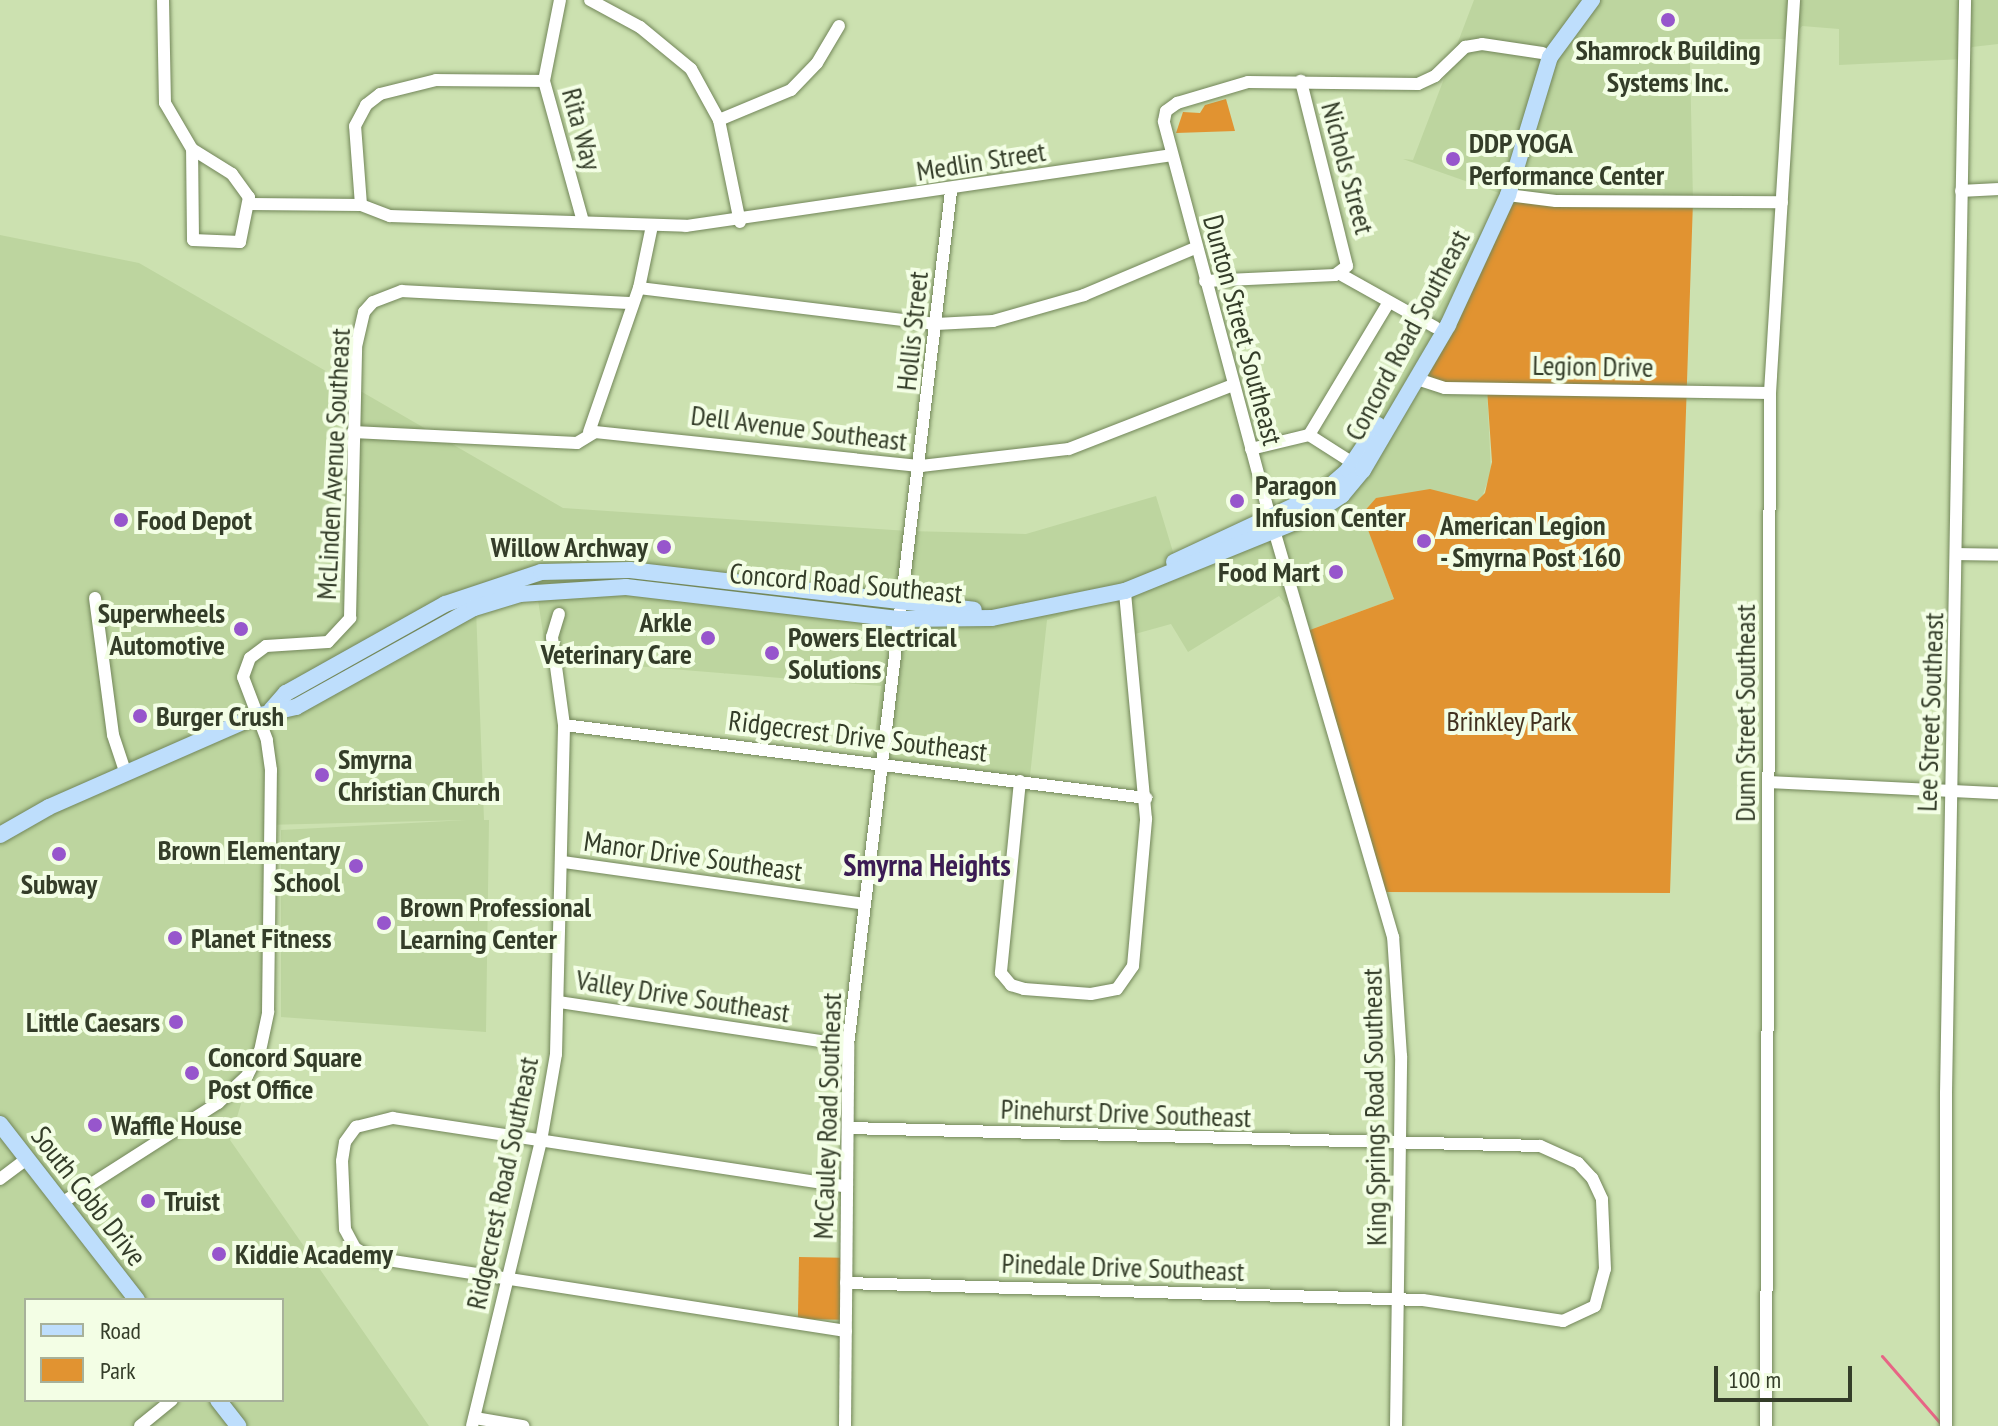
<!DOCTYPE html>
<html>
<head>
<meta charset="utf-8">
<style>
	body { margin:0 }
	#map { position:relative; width:1998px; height:1426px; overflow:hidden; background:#cce1b0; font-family:"PT Sans Narrow",sans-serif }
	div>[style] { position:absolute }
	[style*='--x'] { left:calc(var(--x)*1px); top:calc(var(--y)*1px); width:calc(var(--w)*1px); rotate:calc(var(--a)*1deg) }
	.built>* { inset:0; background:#bdd59f }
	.green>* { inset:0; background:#e19331; transform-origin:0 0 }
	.stream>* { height:3px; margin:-1.5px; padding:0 1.5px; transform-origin:1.5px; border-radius:1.5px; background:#e76585 }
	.roads { filter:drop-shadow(0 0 2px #728659) drop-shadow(0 0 2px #728659) }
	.minor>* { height:12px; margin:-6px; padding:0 6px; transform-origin:6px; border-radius:6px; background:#fff }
	.major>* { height:16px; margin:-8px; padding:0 8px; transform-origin:8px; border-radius:8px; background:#bedefc }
	.dots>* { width:22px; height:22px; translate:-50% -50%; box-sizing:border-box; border:4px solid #f3fee5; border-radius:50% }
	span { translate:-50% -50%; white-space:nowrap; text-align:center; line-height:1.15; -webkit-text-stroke:8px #f3fee5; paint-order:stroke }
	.poi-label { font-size:28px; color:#343d29; font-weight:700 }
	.left { translate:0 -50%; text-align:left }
	.right { translate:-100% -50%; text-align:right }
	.street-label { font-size:28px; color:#343d29 }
	.park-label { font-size:28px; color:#42311f }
	.neighbourhood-label { font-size:30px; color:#3b1c54; font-weight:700 }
	.legend { position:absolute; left:24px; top:1298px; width:260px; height:104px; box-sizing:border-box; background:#f3fee5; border:2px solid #a7b19a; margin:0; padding:10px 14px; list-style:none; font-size:24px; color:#343d29 }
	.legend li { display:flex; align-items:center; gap:16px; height:40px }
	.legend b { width:40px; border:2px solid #a7b19a }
	.scale { position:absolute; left:1714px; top:1366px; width:138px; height:36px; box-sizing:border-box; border:4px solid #343d29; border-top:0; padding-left:10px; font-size:24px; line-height:28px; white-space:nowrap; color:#343d29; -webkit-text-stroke:6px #f3fee5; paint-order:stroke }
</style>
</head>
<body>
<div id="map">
	<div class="built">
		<div style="clip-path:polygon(evenodd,1474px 0,1998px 0,1998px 44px,1972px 47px,1964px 59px,1839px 65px,1839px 29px,1802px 26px,1792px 39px,1712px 39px,1690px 62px,1693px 201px,1487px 388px,1491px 472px,1481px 500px,1363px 514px,1394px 599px,1307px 631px,1279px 596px,1188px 652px,1171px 624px,1124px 637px,1118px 599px,1047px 620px,1029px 785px,872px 760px,881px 686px,547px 659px,536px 587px,476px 608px,484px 820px,489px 820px,486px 1032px,281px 1017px,281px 830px,467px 820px,265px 825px,266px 1022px,230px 1140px,429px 1426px,0 1426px,0 235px,139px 263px,563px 508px,908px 531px,1026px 534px,1156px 496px,1177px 565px,1337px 467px,1397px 383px,1502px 194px,1403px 159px,1413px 160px,1474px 0,26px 1300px,282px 1300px,282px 1400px,26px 1400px,26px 1300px)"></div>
	</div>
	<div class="green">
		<div style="clip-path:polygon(1226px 99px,1235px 131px,1176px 133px,1183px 112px,1200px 113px,1205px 105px)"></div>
		<div style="clip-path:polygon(1503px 194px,1693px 201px,1670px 893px,1384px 892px,1307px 631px,1394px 599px,1362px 514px,1376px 498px,1430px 489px,1477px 501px,1485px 493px,1492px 462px,1487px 389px,1414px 378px)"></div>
		<div style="left:799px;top:1257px;width:43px;height:62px;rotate:1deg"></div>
	</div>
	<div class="stream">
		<div style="--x:1882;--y:1356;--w:91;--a:49"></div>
	</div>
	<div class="roads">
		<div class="minor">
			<div style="--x:163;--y:0;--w:103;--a:88.9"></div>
			<div style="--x:165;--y:103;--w:53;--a:59.6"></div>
			<div style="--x:560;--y:0;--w:83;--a:101.2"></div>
			<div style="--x:544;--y:81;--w:146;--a:74.5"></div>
			<div style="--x:590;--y:0;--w:57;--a:28.4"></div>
			<div style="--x:640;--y:27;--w:66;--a:39.5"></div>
			<div style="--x:691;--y:69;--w:58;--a:61.2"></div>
			<div style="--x:719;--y:120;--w:104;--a:78.4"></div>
			<div style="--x:719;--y:120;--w:78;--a:-22.6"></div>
			<div style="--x:791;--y:90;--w:37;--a:-46"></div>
			<div style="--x:817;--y:63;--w:43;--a:-59.3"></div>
			<div style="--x:192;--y:149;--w:47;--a:32"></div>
			<div style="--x:232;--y:174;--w:29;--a:54"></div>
			<div style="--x:249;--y:197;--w:46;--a:101.3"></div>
			<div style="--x:240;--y:242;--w:47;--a:-177.6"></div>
			<div style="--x:193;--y:240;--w:91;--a:-90.6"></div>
			<div style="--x:1961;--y:191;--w:37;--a:-3"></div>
			<div style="--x:1508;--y:195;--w:48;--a:7.1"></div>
			<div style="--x:1556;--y:201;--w:226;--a:0.3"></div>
			<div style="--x:250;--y:204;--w:111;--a:0.5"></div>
			<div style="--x:361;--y:205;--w:31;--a:21"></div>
			<div style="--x:390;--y:216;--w:296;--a:1.9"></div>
			<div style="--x:686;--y:226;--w:489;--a:-8.3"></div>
			<div style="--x:361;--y:205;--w:79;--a:-94.3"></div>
			<div style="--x:355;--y:126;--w:24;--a:-62"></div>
			<div style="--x:366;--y:105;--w:18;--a:-38"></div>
			<div style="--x:380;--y:94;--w:58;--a:-14"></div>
			<div style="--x:436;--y:80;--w:108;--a:0.5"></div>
			<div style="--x:1340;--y:274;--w:109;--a:29.2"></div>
			<div style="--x:1205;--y:281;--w:130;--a:-2.6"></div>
			<div style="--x:1335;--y:275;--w:15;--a:-37"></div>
			<div style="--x:1347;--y:266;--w:191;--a:-104"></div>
			<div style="--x:639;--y:288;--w:299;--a:6.9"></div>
			<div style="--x:936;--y:324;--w:57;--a:-3"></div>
			<div style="--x:993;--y:321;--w:95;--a:-15.9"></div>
			<div style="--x:1084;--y:295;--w:121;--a:-22.9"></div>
			<div style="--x:1417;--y:379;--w:29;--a:18"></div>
			<div style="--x:1445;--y:388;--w:325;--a:0.9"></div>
			<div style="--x:353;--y:432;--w:224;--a:2.8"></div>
			<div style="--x:577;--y:443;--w:21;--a:-31"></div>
			<div style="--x:595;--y:432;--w:328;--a:6"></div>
			<div style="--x:921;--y:466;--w:149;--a:-6.6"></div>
			<div style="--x:1069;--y:449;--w:176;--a:-21.3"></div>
			<div style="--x:589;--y:432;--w:152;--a:-70.9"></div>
			<div style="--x:639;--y:288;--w:63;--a:-78.2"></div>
			<div style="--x:1309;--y:435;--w:155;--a:-59"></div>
			<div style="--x:1309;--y:435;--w:52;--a:32.5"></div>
			<div style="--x:1251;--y:449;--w:60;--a:-13.6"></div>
			<div style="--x:1959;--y:554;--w:39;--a:1"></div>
			<div style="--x:95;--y:598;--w:138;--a:82.5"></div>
			<div style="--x:113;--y:735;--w:41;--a:71.6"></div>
			<div style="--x:564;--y:725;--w:587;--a:7.15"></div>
			<div style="--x:1020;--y:781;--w:193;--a:95.7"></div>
			<div style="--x:1001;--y:973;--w:16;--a:50"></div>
			<div style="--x:1011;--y:985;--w:14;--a:17"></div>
			<div style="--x:1024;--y:989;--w:67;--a:4.3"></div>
			<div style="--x:1091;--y:994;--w:26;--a:-11"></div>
			<div style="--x:1117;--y:989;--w:28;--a:-55"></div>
			<div style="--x:1133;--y:966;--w:148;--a:-84.9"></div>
			<div style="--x:1146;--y:819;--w:229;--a:-95.3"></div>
			<div style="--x:1769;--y:782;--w:229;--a:2.8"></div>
			<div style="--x:563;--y:862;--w:304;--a:7.9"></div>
			<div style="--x:559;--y:1002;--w:292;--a:8.5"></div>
			<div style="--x:0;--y:1179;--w:31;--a:-37"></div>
			<div style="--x:60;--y:1204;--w:188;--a:-32.6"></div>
			<div style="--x:218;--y:1103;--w:40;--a:-43"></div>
			<div style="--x:247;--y:1076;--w:28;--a:-63"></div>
			<div style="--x:260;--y:1051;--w:40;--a:-78"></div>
			<div style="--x:268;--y:1012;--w:242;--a:-89.3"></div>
			<div style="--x:271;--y:770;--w:30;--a:-98"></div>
			<div style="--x:267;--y:740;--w:67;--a:-110.9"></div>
			<div style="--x:243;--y:677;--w:20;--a:-70"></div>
			<div style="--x:250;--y:658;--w:20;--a:-37"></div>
			<div style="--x:266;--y:646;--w:62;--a:-3.7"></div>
			<div style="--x:328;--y:642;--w:33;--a:-47"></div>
			<div style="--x:350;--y:618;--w:271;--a:-88.7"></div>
			<div style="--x:356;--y:347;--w:36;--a:-77"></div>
			<div style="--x:364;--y:312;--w:13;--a:-48"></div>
			<div style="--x:373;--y:302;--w:31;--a:-21"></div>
			<div style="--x:402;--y:291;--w:231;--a:3"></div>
			<div style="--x:846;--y:1283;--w:577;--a:1.69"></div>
			<div style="--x:1423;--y:1300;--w:142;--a:8.5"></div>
			<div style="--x:1563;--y:1321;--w:35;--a:-25"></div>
			<div style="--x:1595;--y:1306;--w:38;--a:-75"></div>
			<div style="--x:1605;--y:1269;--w:70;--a:-92.5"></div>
			<div style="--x:1602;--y:1199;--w:23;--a:-115"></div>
			<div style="--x:1592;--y:1178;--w:21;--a:-133"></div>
			<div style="--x:1578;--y:1163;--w:42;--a:-155.9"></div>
			<div style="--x:1540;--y:1146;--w:692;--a:-178.51"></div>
			<div style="--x:846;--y:1331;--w:480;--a:-171.2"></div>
			<div style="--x:372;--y:1258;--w:20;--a:-150"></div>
			<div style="--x:355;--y:1248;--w:21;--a:-118"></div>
			<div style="--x:345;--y:1229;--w:68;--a:-92.5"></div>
			<div style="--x:342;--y:1161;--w:19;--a:-81"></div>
			<div style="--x:345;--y:1142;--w:19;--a:-54"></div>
			<div style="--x:356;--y:1127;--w:38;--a:-14"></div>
			<div style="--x:393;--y:1118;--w:459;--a:8.6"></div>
			<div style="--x:475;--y:1418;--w:49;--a:9.5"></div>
			<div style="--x:140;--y:1426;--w:41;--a:-39.1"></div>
			<div style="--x:472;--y:1426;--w:293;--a:-76.4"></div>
			<div style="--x:541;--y:1141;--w:88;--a:-80.2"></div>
			<div style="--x:556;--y:1054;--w:329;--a:-88.6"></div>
			<div style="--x:564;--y:725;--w:89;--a:-97.8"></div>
			<div style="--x:552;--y:637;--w:24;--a:-73"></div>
			<div style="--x:845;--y:1426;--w:381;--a:-89.5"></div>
			<div style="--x:848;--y:1045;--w:860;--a:-83.12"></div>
			<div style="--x:1396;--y:1426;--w:370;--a:-89.2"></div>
			<div style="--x:1401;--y:1056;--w:119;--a:-93.8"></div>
			<div style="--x:1393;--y:937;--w:452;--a:-106.3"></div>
			<div style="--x:1266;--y:503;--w:395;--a:-105"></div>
			<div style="--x:1164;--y:121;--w:10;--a:-79"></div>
			<div style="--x:1166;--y:111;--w:14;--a:-36"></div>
			<div style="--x:1177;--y:103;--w:74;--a:-16.5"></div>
			<div style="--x:1248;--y:82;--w:170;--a:0.7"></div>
			<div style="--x:1418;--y:84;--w:19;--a:-25"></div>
			<div style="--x:1435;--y:76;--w:42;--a:-44"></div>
			<div style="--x:1465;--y:47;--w:17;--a:-10"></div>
			<div style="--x:1482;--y:44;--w:61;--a:8.5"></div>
			<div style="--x:1766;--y:1426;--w:1033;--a:-89.78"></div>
			<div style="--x:1770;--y:393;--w:394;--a:-86.5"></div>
			<div style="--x:1946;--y:1426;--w:333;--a:-90"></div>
			<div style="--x:1946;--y:1093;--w:1093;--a:-89"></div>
		</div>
		<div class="major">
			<div style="--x:1174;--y:562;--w:163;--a:-25"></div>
			<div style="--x:1322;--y:493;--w:35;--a:-41"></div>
			<div style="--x:1348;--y:470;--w:54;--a:-56.3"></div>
			<div style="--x:271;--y:710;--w:23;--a:-49"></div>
			<div style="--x:286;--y:693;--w:182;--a:-29.2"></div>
			<div style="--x:445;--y:604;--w:101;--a:-18.4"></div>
			<div style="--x:541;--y:572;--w:89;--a:-1.3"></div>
			<div style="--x:630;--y:570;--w:346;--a:6.6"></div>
			<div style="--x:0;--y:835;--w:56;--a:-29.7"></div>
			<div style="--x:49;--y:807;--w:226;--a:-23.7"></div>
			<div style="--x:256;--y:716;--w:41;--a:-12.7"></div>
			<div style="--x:296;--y:707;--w:204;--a:-29.1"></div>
			<div style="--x:474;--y:608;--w:48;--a:-16.9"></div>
			<div style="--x:520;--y:594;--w:106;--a:-3.8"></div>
			<div style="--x:626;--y:587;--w:274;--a:6.7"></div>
			<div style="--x:898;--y:619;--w:94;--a:-0.6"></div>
			<div style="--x:992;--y:618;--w:136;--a:-11.5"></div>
			<div style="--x:1125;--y:591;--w:200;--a:-22.1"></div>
			<div style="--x:1310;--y:516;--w:38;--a:-33"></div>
			<div style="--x:1342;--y:495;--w:33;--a:-50"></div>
			<div style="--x:1363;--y:470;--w:168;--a:-59.6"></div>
			<div style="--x:1448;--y:325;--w:143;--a:-65.2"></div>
			<div style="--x:1508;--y:195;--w:144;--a:-73.1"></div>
			<div style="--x:1550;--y:57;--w:71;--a:-53.6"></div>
			<div style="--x:0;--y:1124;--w:223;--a:52.1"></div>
			<div style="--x:218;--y:1400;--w:33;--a:52"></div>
		</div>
	</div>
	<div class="dots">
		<div style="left:1668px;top:20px;background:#9756cc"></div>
		<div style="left:1453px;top:159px;background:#9756cc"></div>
		<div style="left:1237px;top:501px;background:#9756cc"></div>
		<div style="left:121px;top:520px;background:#9756cc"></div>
		<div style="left:1424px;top:541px;background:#9756cc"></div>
		<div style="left:664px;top:547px;background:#9756cc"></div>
		<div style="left:1336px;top:572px;background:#9756cc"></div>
		<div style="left:241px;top:629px;background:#9756cc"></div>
		<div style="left:708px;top:638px;background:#9756cc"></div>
		<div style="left:772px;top:653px;background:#9756cc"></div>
		<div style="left:140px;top:716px;background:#9756cc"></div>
		<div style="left:322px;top:775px;background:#9756cc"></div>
		<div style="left:59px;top:854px;background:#9756cc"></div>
		<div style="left:356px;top:866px;background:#9756cc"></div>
		<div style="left:384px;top:923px;background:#9756cc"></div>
		<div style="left:175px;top:938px;background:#9756cc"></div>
		<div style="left:176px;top:1022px;background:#9756cc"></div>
		<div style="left:192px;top:1073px;background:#9756cc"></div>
		<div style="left:95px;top:1125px;background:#9756cc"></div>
		<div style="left:148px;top:1201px;background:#9756cc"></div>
		<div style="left:219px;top:1254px;background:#9756cc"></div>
	</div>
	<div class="poi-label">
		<span style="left:1668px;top:66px">Shamrock Building<br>Systems Inc.</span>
		<span class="left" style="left:1469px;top:159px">DDP YOGA<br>Performance Center</span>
		<span class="left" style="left:1255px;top:501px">Paragon<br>Infusion Center</span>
		<span class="left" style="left:137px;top:520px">Food Depot</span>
		<span class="left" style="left:1440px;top:541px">American Legion<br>- Smyrna Post 160</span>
		<span class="right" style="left:648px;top:547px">Willow Archway</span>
		<span class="right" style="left:1320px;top:572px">Food Mart</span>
		<span class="right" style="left:225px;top:629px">Superwheels<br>Automotive</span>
		<span class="right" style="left:692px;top:638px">Arkle<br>Veterinary Care</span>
		<span class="left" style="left:788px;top:653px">Powers Electrical<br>Solutions</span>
		<span class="left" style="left:156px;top:716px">Burger Crush</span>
		<span class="left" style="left:338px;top:775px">Smyrna<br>Christian Church</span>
		<span class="right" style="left:340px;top:866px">Brown Elementary<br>School</span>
		<span style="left:59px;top:884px">Subway</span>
		<span class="left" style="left:400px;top:923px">Brown Professional<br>Learning Center</span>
		<span class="left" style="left:191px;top:938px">Planet Fitness</span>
		<span class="right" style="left:160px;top:1022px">Little Caesars</span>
		<span class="left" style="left:208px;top:1073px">Concord Square<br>Post Office</span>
		<span class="left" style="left:111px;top:1125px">Waffle House</span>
		<span class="left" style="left:164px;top:1201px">Truist</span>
		<span class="left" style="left:235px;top:1254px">Kiddie Academy</span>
	</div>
	<div class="street-label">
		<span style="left:582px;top:129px;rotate:75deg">Rita Way</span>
		<span style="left:981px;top:161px;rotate:-9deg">Medlin Street</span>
		<span style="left:1348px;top:168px;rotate:75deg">Nichols Street</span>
		<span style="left:1243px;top:330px;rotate:75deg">Dunton Street Southeast</span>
		<span style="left:912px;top:331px;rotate:-84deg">Hollis Street</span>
		<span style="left:1407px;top:335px;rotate:-62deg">Concord Road Southeast</span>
		<span style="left:1593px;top:366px;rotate:1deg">Legion Drive</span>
		<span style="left:799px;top:428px;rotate:7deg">Dell Avenue Southeast</span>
		<span style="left:333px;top:464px;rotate:-87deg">McLinden Avenue Southeast</span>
		<span style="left:846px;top:583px;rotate:5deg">Concord Road Southeast</span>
		<span style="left:1930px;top:712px;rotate:-88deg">Lee Street Southeast</span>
		<span style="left:1745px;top:713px;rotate:-90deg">Dunn Street Southeast</span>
		<span style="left:858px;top:736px;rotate:7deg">Ridgecrest Drive Southeast</span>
		<span style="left:693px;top:856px;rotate:8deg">Manor Drive Southeast</span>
		<span style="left:683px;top:996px;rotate:9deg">Valley Drive Southeast</span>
		<span style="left:1374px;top:1107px;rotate:-91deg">King Springs Road Southeast</span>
		<span style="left:1126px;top:1113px;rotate:2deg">Pinehurst Drive Southeast</span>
		<span style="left:827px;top:1116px;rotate:-88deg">McCauley Road Southeast</span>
		<span style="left:502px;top:1183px;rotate:-78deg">Ridgecrest Road Southeast</span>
		<span style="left:89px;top:1196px;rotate:52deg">South Cobb Drive</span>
		<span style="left:1123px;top:1267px;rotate:2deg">Pinedale Drive Southeast</span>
	</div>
	<div class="park-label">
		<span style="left:1509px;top:721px">Brinkley Park</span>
	</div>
	<div class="neighbourhood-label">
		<span style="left:927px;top:865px">Smyrna Heights</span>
	</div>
	<ul class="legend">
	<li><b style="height:10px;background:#bedefc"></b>Road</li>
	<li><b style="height:22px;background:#e19331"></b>Park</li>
	</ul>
	<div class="scale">100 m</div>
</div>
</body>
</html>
